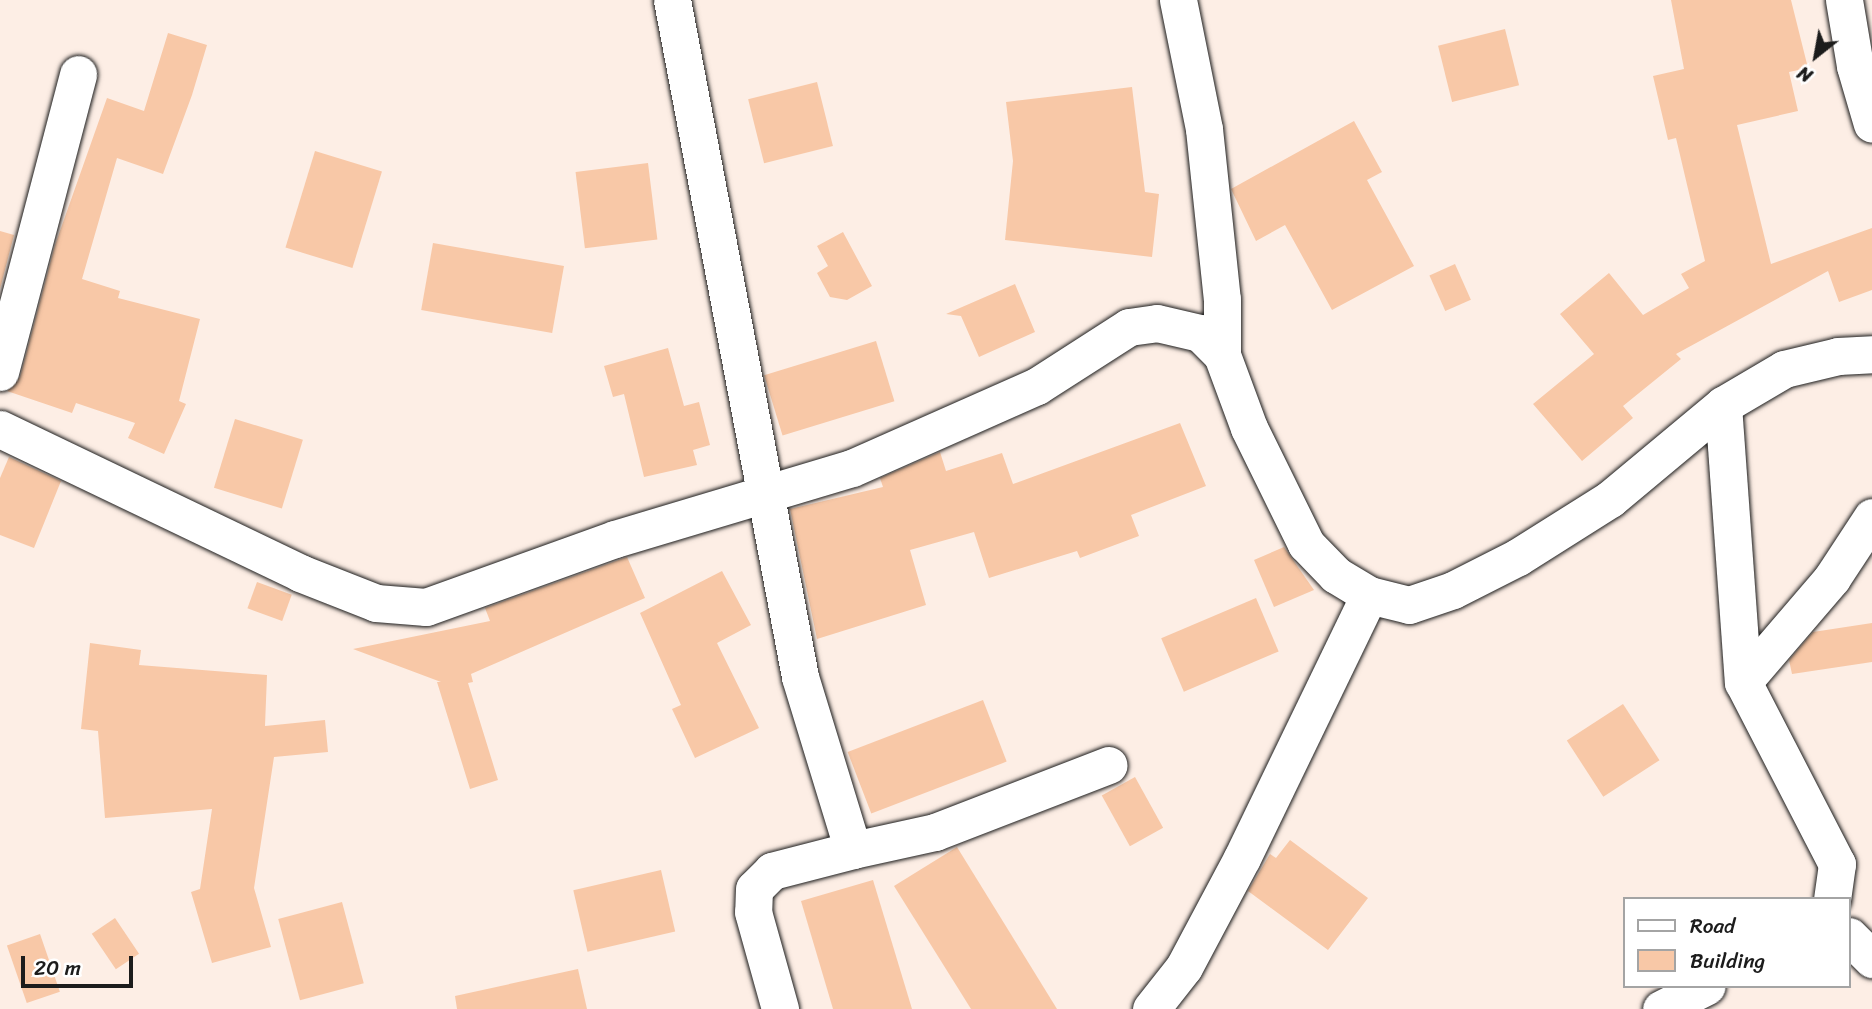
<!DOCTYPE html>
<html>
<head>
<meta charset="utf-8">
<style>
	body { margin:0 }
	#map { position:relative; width:1872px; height:1009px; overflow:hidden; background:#fdeee5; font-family:Sriracha,sans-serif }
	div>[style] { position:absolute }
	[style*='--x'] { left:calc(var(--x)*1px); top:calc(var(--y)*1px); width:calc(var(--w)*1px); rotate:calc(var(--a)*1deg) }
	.building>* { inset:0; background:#f8c8a7; transform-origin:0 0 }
	.roads { filter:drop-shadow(0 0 2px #1c1c1c) drop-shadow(0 0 2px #1c1c1c) }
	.minor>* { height:37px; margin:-18.5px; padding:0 18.5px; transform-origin:18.5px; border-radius:18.5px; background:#fff }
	span { translate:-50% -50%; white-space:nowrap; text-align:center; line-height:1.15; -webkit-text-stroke:6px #fff; paint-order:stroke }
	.legend { position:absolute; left:1623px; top:897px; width:228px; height:91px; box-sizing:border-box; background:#fff; border:2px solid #a4a4a4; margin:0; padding:9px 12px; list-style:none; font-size:21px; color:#1c1c1c }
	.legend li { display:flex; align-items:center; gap:14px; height:35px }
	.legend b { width:35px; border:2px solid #a4a4a4 }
	.north { position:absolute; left:1781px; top:21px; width:70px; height:70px; -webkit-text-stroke:5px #fff; paint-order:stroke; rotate:211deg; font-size:19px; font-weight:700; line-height:28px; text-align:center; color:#1c1c1c }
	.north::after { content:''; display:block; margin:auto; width:24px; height:32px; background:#1c1c1c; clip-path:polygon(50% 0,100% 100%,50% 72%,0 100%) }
	.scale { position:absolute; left:21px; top:956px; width:112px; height:32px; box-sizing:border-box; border:4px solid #1c1c1c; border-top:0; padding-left:9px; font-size:21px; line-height:24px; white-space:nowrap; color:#1c1c1c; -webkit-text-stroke:5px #fff; paint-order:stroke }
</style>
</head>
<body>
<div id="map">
	<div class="building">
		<div style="clip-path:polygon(1671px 0,1791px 0,1808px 68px,1789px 72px,1798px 111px,1737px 125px,1771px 264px,1872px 228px,1872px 290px,1839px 302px,1828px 271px,1676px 354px,1681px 359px,1623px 406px,1633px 418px,1582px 461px,1533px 404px,1594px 354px,1560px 314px,1609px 273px,1643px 315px,1689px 288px,1681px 274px,1705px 261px,1676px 138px,1668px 140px,1653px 76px,1684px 69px)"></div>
		<div style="left:1505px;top:29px;width:58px;height:69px;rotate:76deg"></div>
		<div style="clip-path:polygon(168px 33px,207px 45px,192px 95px,163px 174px,117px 158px,82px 279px,120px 291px,118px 298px,200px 319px,179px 401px,186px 404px,164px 454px,128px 438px,135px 423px,76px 403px,72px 413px,7px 391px,20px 377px,55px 245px,107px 98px,144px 111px)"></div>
		<div style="left:817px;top:82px;width:66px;height:71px;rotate:76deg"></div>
		<div style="clip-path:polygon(1132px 87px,1145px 192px,1159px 194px,1152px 257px,1005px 240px,1013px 161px,1006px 102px)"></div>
		<div style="clip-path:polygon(1354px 121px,1382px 172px,1367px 180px,1414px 266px,1332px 310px,1285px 225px,1256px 241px,1231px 189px)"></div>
		<div style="left:315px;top:151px;width:70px;height:101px;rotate:17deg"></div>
		<div style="left:648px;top:163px;width:77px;height:73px;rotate:83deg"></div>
		<div style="clip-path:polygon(0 231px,14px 235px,0 289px)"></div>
		<div style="clip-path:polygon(843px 232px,872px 286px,847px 300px,830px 297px,817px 273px,828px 266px,817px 246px)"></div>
		<div style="left:433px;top:243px;width:133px;height:68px;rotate:10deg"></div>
		<div style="left:1455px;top:264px;width:39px;height:28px;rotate:66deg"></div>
		<div style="clip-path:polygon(1015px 284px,1035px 332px,979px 357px,961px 316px,946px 314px)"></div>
		<div style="left:876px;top:341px;width:63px;height:117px;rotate:73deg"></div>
		<div style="clip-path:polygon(668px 348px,684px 406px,699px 402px,710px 445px,693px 450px,697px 465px,644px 477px,624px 394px,613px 397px,604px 366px)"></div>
		<div style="left:235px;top:419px;width:71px;height:72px;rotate:17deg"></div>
		<div style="clip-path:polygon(1180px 423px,1206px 486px,1131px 515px,1139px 536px,1080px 558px,1077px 551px,989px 578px,974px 532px,910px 550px,926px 605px,817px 639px,790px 509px,883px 487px,880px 478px,940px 452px,946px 471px,1002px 453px,1013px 484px)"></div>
		<div style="clip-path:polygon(9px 457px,61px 481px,34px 548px,0 535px,0 478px)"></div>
		<div style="clip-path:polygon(1284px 547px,1314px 590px,1274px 607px,1254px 560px)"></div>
		<div style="clip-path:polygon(627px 557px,645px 598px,471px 674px,473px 682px,468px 683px,498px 780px,470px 789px,437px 682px,441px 682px,353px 649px,490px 621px,485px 608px)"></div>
		<div style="clip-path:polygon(722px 571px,751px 625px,717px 643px,759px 728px,695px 758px,672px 709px,681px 705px,640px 613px)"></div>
		<div style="left:257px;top:582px;width:37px;height:28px;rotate:20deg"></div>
		<div style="left:1256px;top:598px;width:58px;height:103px;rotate:67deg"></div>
		<div style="clip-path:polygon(1872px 623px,1872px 662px,1792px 674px,1789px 660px,1813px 632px)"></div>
		<div style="clip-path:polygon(90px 643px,141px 650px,139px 665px,267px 675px,265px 726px,325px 720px,328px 752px,274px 757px,254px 888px,271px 947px,212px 963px,191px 892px,200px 889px,212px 809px,105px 818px,98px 731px,81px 729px)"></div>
		<div style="left:983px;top:700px;width:66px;height:145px;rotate:69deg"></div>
		<div style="left:1623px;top:704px;width:67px;height:67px;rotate:57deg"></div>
		<div style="left:1135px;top:777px;width:58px;height:38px;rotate:61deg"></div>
		<div style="clip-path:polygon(1290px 840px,1368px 898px,1328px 950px,1248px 891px,1270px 854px,1276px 858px)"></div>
		<div style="clip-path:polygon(957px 847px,1057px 1009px,971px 1009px,894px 886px)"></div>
		<div style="left:661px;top:870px;width:63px;height:90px;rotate:77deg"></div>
		<div style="clip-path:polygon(873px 880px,912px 1009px,833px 1009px,801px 901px)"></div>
		<div style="left:342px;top:902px;width:84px;height:66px;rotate:75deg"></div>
		<div style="left:115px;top:918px;width:43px;height:28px;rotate:56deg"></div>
		<div style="left:40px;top:934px;width:61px;height:35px;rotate:71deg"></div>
		<div style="clip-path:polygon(578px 969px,587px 1009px,457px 1009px,455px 996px)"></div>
	</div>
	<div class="roads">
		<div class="minor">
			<div style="--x:672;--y:0;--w:689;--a:79.29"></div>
			<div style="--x:800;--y:677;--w:181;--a:73"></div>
			<div style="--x:853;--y:850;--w:84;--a:165.5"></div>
			<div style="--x:772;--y:871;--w:25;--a:135"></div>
			<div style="--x:754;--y:889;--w:23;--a:92"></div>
			<div style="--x:753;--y:912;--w:101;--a:74.4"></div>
			<div style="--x:1178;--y:0;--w:132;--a:78.6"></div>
			<div style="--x:1204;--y:129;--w:171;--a:84"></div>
			<div style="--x:1222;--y:299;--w:56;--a:90"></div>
			<div style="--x:1844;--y:0;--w:67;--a:80.5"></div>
			<div style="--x:1855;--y:66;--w:60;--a:73.7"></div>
			<div style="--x:0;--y:372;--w:308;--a:-75.3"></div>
			<div style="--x:1723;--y:405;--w:278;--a:85.9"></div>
			<div style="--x:1743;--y:682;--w:205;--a:62.7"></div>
			<div style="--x:1837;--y:864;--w:35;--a:98"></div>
			<div style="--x:0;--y:429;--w:333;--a:25.6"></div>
			<div style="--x:300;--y:573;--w:82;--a:21.5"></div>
			<div style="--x:376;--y:603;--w:50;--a:4.6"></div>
			<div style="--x:426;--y:607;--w:201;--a:-19.8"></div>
			<div style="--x:615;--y:539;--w:247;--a:-16.7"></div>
			<div style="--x:852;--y:468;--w:202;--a:-23.9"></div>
			<div style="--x:1037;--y:386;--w:109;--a:-32.7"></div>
			<div style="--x:1129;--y:327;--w:28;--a:-8"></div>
			<div style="--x:1157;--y:323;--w:44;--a:13.1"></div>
			<div style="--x:1200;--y:333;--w:31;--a:45"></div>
			<div style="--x:1222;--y:355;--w:78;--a:69.7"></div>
			<div style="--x:1249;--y:428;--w:129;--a:63.8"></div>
			<div style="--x:1306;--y:544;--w:43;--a:45.9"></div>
			<div style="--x:1336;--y:575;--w:39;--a:31"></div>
			<div style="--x:1369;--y:595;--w:41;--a:14"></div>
			<div style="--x:1409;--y:605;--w:46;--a:-18.8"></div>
			<div style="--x:1453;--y:590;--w:73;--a:-26.9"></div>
			<div style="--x:1518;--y:557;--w:109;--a:-32.2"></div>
			<div style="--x:1610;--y:499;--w:147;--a:-39.8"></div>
			<div style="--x:1723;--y:405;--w:71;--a:-30.5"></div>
			<div style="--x:1784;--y:369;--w:56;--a:-13.5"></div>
			<div style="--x:1838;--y:356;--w:34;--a:-3"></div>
			<div style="--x:1743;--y:682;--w:137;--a:-49.4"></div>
			<div style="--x:1832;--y:578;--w:73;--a:-56.7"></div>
			<div style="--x:853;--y:850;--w:84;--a:-12.4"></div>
			<div style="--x:935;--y:832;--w:186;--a:-21.1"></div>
			<div style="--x:1849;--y:936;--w:33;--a:45"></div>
			<div style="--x:1151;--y:1009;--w:53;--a:-51.8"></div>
			<div style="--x:1184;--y:967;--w:123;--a:-62"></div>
			<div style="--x:1242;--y:858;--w:292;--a:-64.2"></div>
			<div style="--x:1661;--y:1009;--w:51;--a:-26.6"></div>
		</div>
	</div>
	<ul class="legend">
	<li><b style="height:9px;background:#fff"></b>Road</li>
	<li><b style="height:19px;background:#f8c8a7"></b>Building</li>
	</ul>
	<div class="north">N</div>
	<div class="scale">20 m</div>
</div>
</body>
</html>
